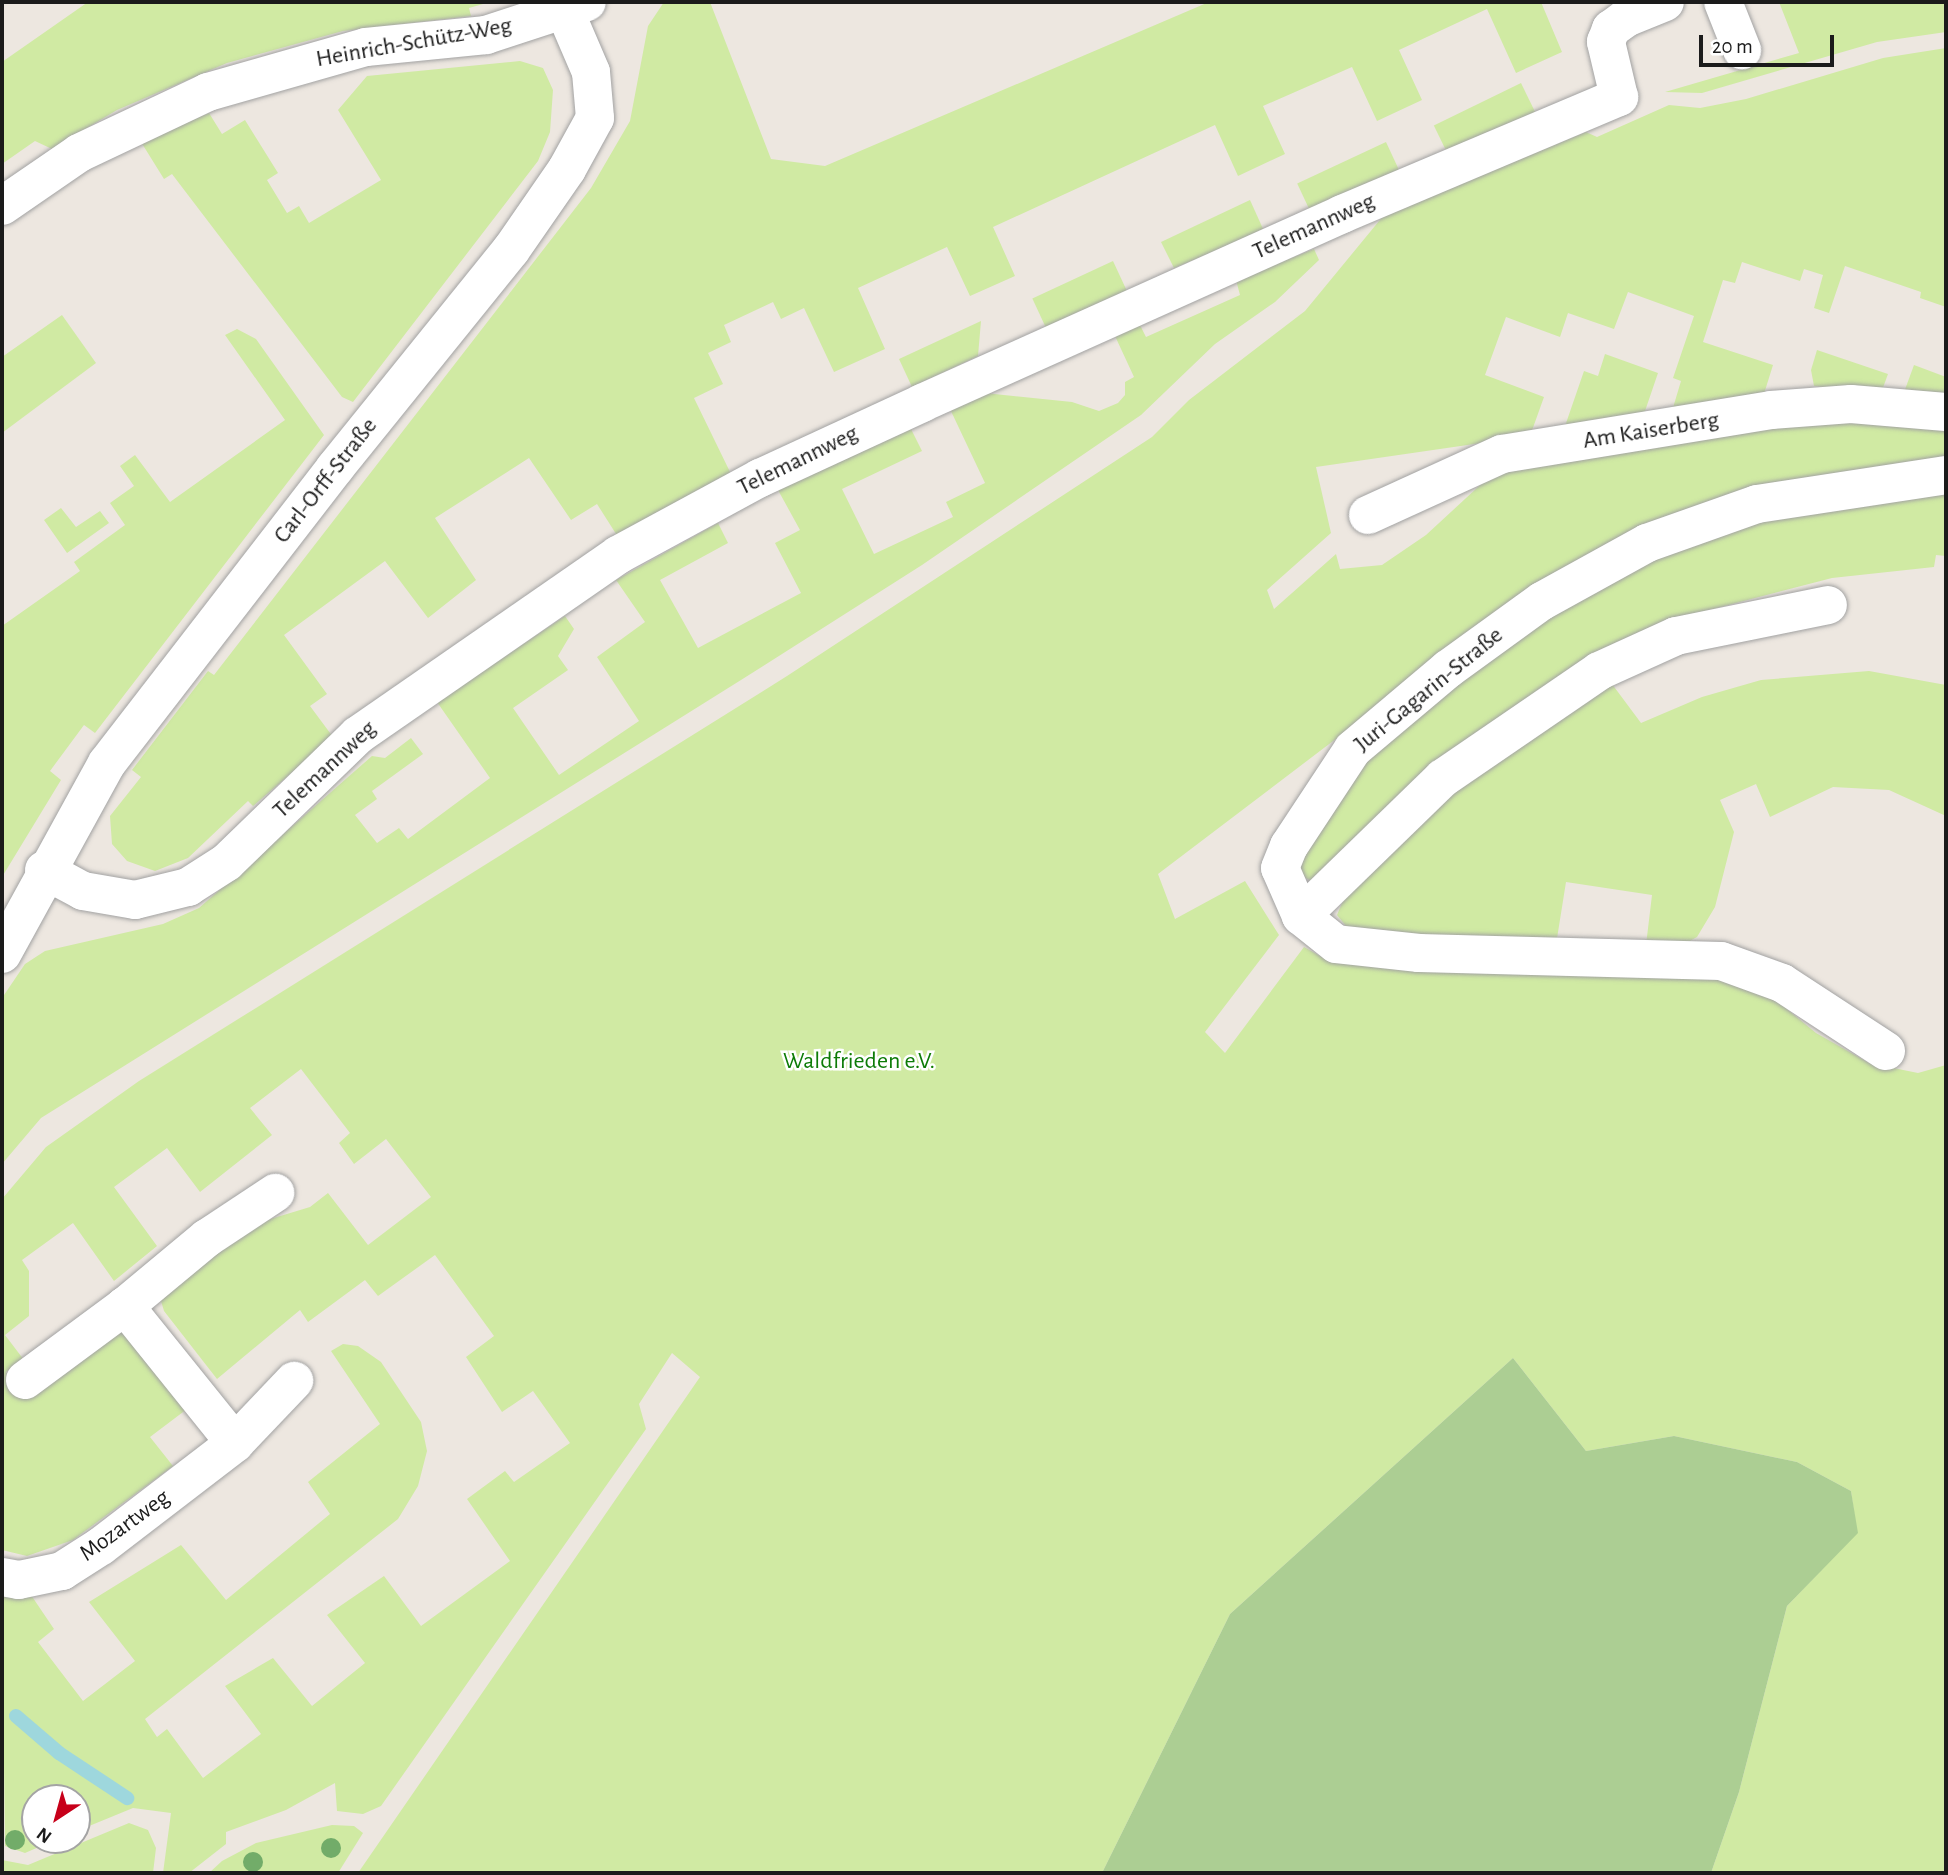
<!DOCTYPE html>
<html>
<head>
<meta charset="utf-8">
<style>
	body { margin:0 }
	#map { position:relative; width:1948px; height:1875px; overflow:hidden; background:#ede7e0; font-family:"Alegreya Sans",sans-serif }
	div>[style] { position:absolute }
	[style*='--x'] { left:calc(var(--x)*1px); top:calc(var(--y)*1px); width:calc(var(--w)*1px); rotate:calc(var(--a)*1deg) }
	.grass>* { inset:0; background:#d0eaa3; transform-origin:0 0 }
	.forest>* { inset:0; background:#acce93 }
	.stream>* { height:14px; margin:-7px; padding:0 7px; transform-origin:7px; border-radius:7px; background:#9ed7dd }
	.roads { filter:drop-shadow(0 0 2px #a2a2a2) drop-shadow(0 0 2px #a2a2a2) }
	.minor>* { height:38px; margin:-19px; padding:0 19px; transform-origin:19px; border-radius:19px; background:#fff }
	.trees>* { width:20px; height:20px; margin:-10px; border-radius:50%; background:#72ac69 }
	span { translate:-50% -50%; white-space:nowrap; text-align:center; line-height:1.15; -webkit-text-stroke:5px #fff; paint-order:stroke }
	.street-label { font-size:24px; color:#1b1b1b }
	.park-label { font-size:24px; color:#0d7b07 }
	.frame { position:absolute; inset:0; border:4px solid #1b1b1b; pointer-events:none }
	.north { position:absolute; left:21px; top:1784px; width:70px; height:70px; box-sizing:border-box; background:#fff; border:2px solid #a4a4a4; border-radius:50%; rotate:216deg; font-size:19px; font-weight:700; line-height:28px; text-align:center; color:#1b1b1b }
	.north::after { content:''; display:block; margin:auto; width:24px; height:32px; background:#c7001a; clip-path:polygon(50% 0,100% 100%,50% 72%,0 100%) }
	.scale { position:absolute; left:1699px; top:35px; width:135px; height:32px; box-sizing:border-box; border:4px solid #1b1b1b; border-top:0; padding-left:9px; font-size:21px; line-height:24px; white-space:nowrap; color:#1b1b1b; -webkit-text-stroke:5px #fff; paint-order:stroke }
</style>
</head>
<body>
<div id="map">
	<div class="grass">
		<div style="clip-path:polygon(88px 2px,490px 2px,469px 8px,471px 16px,343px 31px,227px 63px,117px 110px,52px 149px,35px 141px,2px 164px,2px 62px)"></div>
		<div style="clip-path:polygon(664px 2px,710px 2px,771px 159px,825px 166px,1209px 2px,1541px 2px,1562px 52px,1516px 73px,1487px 9px,1399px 50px,1422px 100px,1377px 121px,1352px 67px,1263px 106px,1285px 154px,1238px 176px,1215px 125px,993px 227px,1015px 276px,970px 296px,947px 247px,858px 288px,885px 349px,834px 372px,804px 308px,781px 319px,773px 302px,724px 325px,731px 342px,708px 353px,723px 384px,694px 398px,731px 474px,618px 537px,597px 504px,571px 520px,529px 458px,435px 518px,476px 580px,428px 618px,385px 561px,284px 635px,327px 694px,310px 706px,333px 737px,253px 806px,248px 801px,188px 858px,155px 871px,127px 861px,112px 844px,110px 816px,141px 777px,132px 770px,208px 671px,214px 675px,591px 188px,630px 121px,648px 26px)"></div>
		<div style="clip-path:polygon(1779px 2px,1946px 2px,1946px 32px,1877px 42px,1702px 93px,1665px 92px,1799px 53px)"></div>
		<div style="clip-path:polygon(1946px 48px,1946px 307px,1920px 298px,1921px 292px,1845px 266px,1829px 313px,1814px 308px,1823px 275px,1804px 269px,1800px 281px,1742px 262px,1735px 283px,1723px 280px,1703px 342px,1773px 365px,1763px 397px,1672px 411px,1681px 381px,1673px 378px,1694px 316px,1628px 292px,1614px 329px,1568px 313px,1560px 337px,1506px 317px,1485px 375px,1544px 397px,1530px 436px,1316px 467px,1331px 533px,1267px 590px,1274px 609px,1336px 554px,1340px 569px,1382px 565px,1426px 535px,1504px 463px,1825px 419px,1946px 428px,1946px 463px,1532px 590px,1158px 874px,1175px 919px,1245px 881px,1279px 935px,1205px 1032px,1225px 1053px,1304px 947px,1322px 957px,1754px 982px,1816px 1033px,1869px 1063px,1918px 1073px,1946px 1065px,1946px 1873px,1711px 1873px,1739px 1792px,1787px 1606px,1857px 1533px,1851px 1491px,1797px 1462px,1674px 1436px,1586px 1451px,1513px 1358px,1230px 1614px,1102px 1873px,358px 1873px,700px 1377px,672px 1353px,639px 1404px,646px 1429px,381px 1806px,363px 1814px,337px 1811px,335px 1783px,286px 1810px,226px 1832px,226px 1844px,189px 1873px,163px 1873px,171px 1813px,133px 1808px,77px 1831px,77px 1798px,35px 1798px,35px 1840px,55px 1840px,25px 1853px,5px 1846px,2px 1593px,31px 1595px,54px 1629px,38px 1642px,83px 1701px,135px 1661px,89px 1602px,181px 1545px,226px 1600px,330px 1514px,308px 1482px,380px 1424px,331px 1351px,343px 1344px,358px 1346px,381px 1362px,421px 1422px,427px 1451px,418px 1486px,398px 1519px,145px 1719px,157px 1737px,167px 1729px,203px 1778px,261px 1734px,225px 1686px,273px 1658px,312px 1706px,365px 1663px,327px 1615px,384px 1576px,421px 1626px,510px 1561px,467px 1499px,505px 1471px,514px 1482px,570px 1443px,533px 1391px,502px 1412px,466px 1357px,494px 1336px,435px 1255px,378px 1296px,365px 1280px,308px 1322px,300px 1310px,217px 1379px,164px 1311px,161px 1301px,238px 1229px,310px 1207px,328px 1193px,368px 1245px,431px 1197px,386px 1139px,354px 1164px,339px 1143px,350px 1133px,301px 1069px,250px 1108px,272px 1135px,200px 1192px,167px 1148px,114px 1187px,157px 1246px,114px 1281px,73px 1223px,22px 1260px,29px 1271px,29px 1316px,5px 1335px,24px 1360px,6px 1372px,22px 1395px,121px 1326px,191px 1406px,150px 1437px,173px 1466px,73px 1540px,27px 1556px,2px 1550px,2px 1199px,46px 1147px,139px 1081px,787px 676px,1152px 437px,1189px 400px,1305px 311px,1384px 215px,1586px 132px,1597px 137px,1669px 105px,1700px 108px,1746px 99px,1883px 58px)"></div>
		<div style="clip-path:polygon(520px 61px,543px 68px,553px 90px,550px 132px,538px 161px,353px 402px,342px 397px,172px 174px,164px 179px,141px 142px,209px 113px,222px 134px,245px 120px,278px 173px,267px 180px,287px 213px,299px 206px,309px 223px,381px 180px,338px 110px,367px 76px)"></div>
		<div style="left:1521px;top:83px;width:34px;height:97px;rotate:64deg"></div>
		<div style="left:1386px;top:142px;width:33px;height:98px;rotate:65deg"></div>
		<div style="clip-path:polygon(1250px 200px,1264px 231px,1174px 268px,1161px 242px)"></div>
		<div style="clip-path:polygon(1314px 249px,1319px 260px,1275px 302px,1215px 344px,1141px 415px,922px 565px,741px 680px,41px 1118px,2px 1164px,2px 998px,25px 964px,45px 951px,163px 924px,199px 908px,372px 756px,385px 758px,411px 738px,423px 754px,372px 791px,377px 799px,355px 815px,377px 843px,399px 828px,408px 839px,490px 778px,437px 702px,565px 616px,574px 629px,558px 656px,568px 670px,513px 708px,559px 775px,639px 721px,597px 657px,645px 622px,616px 580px,718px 523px,728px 543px,660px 580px,698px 648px,801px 593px,775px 543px,800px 530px,778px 490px,911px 429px,922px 451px,842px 489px,874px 554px,953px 517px,946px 502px,985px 483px,950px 409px,985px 393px,1072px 402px,1099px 411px,1118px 403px,1125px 395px,1125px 382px,1134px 377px,1115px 336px,1140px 325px,1146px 337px,1240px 295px,1236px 280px)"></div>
		<div style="left:1113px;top:261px;width:33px;height:89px;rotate:65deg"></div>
		<div style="clip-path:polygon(62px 315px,96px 363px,2px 433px,2px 357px)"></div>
		<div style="clip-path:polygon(981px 321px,978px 356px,912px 387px,899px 359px)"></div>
		<div style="clip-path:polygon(237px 329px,256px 339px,324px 435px,95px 733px,84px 725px,50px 771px,61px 780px,2px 877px,2px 626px,80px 571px,74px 562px,125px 525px,110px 503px,134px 486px,120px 466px,135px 455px,170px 502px,285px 420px,225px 335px)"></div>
		<div style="clip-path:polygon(1817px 350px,1888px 374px,1881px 393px,1814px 386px,1811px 370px)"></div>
		<div style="clip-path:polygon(1605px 354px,1658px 373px,1644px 414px,1564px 429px,1584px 371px,1598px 376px)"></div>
		<div style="clip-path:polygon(1914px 365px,1946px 377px,1946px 400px,1903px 395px)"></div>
		<div style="clip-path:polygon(1946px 486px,1946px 556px,1936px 555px,1934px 567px,1832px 578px,1675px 619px,1313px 882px,1298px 874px,1302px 856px,1357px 771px,1455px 675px,1669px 544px,1761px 513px)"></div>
		<div style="clip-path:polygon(61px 508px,76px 527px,100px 511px,109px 523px,67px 553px,44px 520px)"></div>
		<div style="clip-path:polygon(1869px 671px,1946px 685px,1946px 816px,1889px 790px,1833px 787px,1770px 817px,1756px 784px,1720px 800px,1734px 832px,1715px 907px,1697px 937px,1677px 948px,1646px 945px,1652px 895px,1566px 882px,1555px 951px,1350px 931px,1337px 915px,1345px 896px,1451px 790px,1612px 684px,1641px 723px,1702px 697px,1761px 680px)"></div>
		<div style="clip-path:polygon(129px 1823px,148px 1830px,156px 1848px,153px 1873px,2px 1873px,2px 1860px,28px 1865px)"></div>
		<div style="clip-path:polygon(332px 1825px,354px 1826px,363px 1833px,338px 1873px,209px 1873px,222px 1861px,256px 1843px)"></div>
	</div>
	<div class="forest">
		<div style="clip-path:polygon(1513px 1358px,1586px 1451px,1674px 1436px,1797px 1462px,1851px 1491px,1858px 1533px,1787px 1606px,1739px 1792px,1711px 1873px,1102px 1873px,1230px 1614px)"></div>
	</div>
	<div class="stream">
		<div style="--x:16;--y:1716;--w:57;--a:40.7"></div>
		<div style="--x:59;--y:1753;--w:82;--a:33.5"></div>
	</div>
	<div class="roads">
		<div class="minor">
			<div style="--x:1723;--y:2;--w:52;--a:68.4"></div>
			<div style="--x:2;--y:206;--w:93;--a:-34.5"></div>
			<div style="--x:79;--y:153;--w:143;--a:-25.3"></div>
			<div style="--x:208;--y:92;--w:164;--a:-15.9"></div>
			<div style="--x:366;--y:47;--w:121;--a:-5.7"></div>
			<div style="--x:486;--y:35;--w:106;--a:-18.1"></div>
			<div style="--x:1368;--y:515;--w:147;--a:-24.5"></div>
			<div style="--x:1502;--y:454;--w:273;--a:-9.3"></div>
			<div style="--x:1771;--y:410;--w:80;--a:-4.3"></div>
			<div style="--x:1851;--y:404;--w:95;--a:4.8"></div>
			<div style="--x:44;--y:870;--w:44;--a:28.3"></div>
			<div style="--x:83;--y:891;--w:53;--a:9.8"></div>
			<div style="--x:135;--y:900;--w:55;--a:-13.8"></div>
			<div style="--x:188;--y:887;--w:46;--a:-32.7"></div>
			<div style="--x:227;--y:862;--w:182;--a:-44.1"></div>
			<div style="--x:358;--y:735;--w:316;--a:-34.7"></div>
			<div style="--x:618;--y:555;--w:162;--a:-28.5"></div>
			<div style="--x:760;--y:478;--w:179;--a:-24.8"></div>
			<div style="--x:922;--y:403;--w:461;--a:-24.2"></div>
			<div style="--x:1342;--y:214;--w:301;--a:-22.9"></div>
			<div style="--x:1619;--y:97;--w:57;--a:-103.3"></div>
			<div style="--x:1606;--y:42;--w:14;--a:-69"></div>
			<div style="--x:1611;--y:29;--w:19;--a:-36"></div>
			<div style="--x:1626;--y:18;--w:42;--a:-22.3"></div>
			<div style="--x:1301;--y:916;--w:198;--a:-44.2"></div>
			<div style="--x:1443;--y:778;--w:189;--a:-34.4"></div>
			<div style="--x:1599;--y:671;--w:85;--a:-24.4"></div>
			<div style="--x:1676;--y:636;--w:155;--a:-11.5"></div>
			<div style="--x:2;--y:954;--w:218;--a:-61.2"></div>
			<div style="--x:107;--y:763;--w:373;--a:-52.3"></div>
			<div style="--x:335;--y:468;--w:280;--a:-51.1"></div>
			<div style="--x:511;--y:250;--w:98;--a:-55.3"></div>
			<div style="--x:567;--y:169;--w:58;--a:-61.2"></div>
			<div style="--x:595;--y:118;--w:46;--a:-95"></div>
			<div style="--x:591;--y:72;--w:76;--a:-113.2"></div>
			<div style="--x:1886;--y:1051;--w:124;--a:-146.8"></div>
			<div style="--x:1782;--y:983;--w:65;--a:-160.2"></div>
			<div style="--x:1721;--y:961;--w:302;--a:-178.5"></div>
			<div style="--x:1419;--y:953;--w:83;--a:-173.8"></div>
			<div style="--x:1336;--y:944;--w:45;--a:-141.3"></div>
			<div style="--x:1301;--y:916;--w:52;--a:-113.6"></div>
			<div style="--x:1280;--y:868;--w:24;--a:-68"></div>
			<div style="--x:1289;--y:846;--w:116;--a:-56.6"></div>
			<div style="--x:1353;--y:749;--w:124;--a:-40.1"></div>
			<div style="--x:1448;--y:669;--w:116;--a:-35.9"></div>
			<div style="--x:1542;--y:601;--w:120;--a:-28.9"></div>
			<div style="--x:1647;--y:543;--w:117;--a:-19.5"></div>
			<div style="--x:1757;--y:504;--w:191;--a:-8.7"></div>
			<div style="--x:25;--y:1380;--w:124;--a:-36.5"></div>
			<div style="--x:235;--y:1443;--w:176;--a:-128.8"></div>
			<div style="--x:125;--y:1306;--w:107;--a:-39.7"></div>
			<div style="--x:207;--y:1238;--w:82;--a:-33.5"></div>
			<div style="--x:2;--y:1577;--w:17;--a:10"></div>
			<div style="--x:19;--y:1580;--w:44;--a:-11.8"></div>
			<div style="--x:62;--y:1571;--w:46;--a:-32.7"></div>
			<div style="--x:101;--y:1546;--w:169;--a:-37.5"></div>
			<div style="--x:235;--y:1443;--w:86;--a:-46.4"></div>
		</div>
	</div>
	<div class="trees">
		<div style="left:15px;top:1840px"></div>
		<div style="left:331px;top:1848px"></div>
		<div style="left:253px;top:1862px"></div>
	</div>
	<div class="street-label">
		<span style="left:414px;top:43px;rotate:-10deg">Heinrich-Schütz-Weg</span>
		<span style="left:1314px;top:227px;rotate:-24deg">Telemannweg</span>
		<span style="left:1651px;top:431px;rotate:-9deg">Am Kaiserberg</span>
		<span style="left:798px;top:461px;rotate:-26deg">Telemannweg</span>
		<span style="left:326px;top:481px;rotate:-52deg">Carl-Orff-Straße</span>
		<span style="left:1429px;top:690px;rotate:-39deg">Juri-Gagarin-Straße</span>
		<span style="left:325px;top:770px;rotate:-43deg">Telemannweg</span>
		<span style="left:125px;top:1526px;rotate:-36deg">Mozartweg</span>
	</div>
	<div class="park-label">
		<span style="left:859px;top:1062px">Waldfrieden e.V.</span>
	</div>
	<div class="frame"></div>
	<div class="north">N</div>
	<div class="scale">20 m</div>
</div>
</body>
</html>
